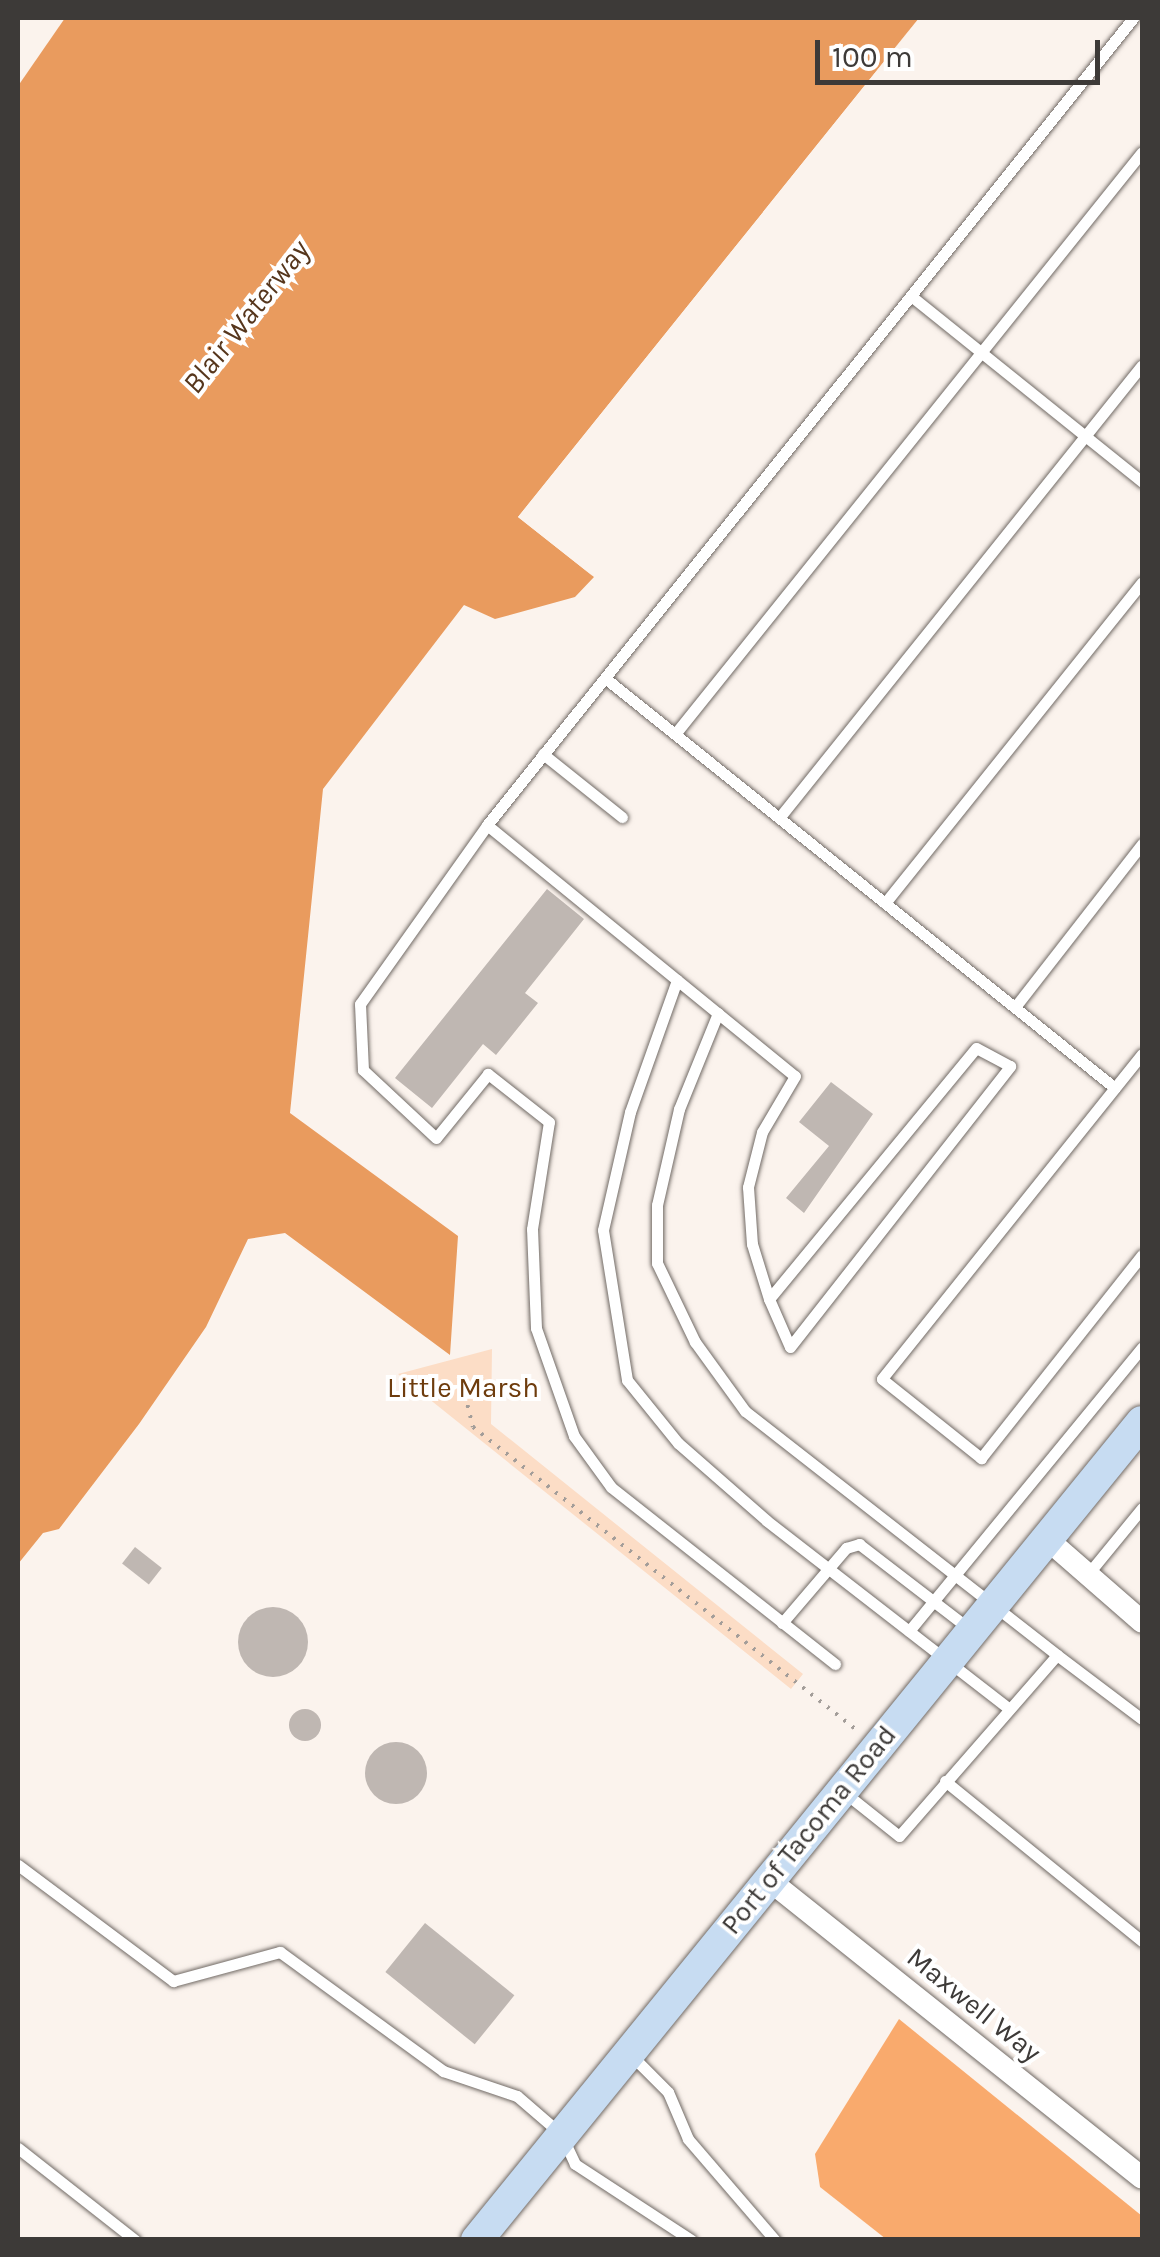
<!DOCTYPE html>
<html>
<head>
<meta charset="utf-8">
<style>
	body { margin:0 }
	#map { position:relative; width:1160px; height:2257px; overflow:hidden; background:#fbf3ed; font-family:Karla,sans-serif }
	div>[style] { position:absolute }
	[style*='--x'] { left:calc(var(--x)*1px); top:calc(var(--y)*1px); width:calc(var(--w)*1px); rotate:calc(var(--a)*1deg) }
	.green>* { inset:0; background:#fcddc6 }
	.forest>* { inset:0; background:#f9aa6d }
	.water>* { inset:0; background:#e99b5e }
	.pier>* { inset:0; background:#fbf3ed }
	.building>* { inset:0; background:#bfb7b2; transform-origin:0 0 }
	.round { border-radius:50% }
	.path>* { height:4px; margin-top:-2px; transform-origin:0; background:repeating-linear-gradient(90deg,#a39d99 0 2.5px,transparent 0 10.5px) }
	.roads { filter:drop-shadow(0 0 2px #716a65) drop-shadow(0 0 2px #716a65) }
	.lane>* { height:11px; margin:-5.5px; padding:0 5.5px; transform-origin:5.5px; border-radius:5.5px; background:#fff }
	.street>* { height:22px; margin:-11px; padding:0 11px; transform-origin:11px; border-radius:11px; background:#fff }
	.secondary>* { height:32px; margin:-16px; padding:0 16px; transform-origin:16px; border-radius:16px; background:#c7dcf2 }
	span { translate:-50% -50%; white-space:nowrap; text-align:center; line-height:1.15; -webkit-text-stroke:8px #fff; paint-order:stroke }
	.park-label { font-size:28px; color:#6e3c0d }
	.street-label { font-size:28px; color:#3d3a38 }
	.water-label { font-size:30px; color:#56361c; font-style:italic }
	.frame { position:absolute; inset:0; border:20px solid #3d3a38; pointer-events:none }
	.scale { position:absolute; left:815px; top:40px; width:285px; height:45px; box-sizing:border-box; border:5px solid #3d3a38; border-top:0; padding-left:12px; font-size:30px; line-height:35px; white-space:nowrap; color:#3d3a38; -webkit-text-stroke:8px #fff; paint-order:stroke }
</style>
</head>
<body>
<div id="map">
	<div class="green">
		<div style="clip-path:polygon(492px 1349px,491px 1424px,803px 1674px,791px 1689px,398px 1374px)"></div>
	</div>
	<div class="forest">
		<div style="clip-path:polygon(899px 2019px,1142px 2216px,1142px 2239px,886px 2239px,820px 2187px,815px 2154px)"></div>
	</div>
	<div class="water">
		<div style="clip-path:polygon(39px 18px,919px 18px,518px 517px,594px 577px,575px 597px,495px 619px,464px 605px,323px 789px,290px 1113px,458px 1236px,450px 1355px,285px 1233px,248px 1239px,206px 1327px,139px 1424px,59px 1529px,43px 1533px,18px 1564px,18px 46px)"></div>
	</div>
	<div class="pier">
		<div style="clip-path:polygon(33px 18px,65px 18px,18px 86px,18px 38px)"></div>
		<div style="clip-path:polygon(919px 18px,525px 516px,594px 577px,518px 517px)"></div>
	</div>
	<div class="building">
		<div style="clip-path:polygon(547px 889px,584px 919px,525px 993px,538px 1003px,496px 1055px,483px 1044px,432px 1108px,395px 1078px)"></div>
		<div style="clip-path:polygon(831px 1082px,873px 1114px,804px 1213px,786px 1198px,829px 1146px,799px 1122px)"></div>
		<div style="left:135px;top:1547px;width:34px;height:21px;rotate:38deg"></div>
		<div class="round" style="left:238px;top:1607px;width:70px;height:70px"></div>
		<div class="round" style="left:289px;top:1709px;width:32px;height:32px"></div>
		<div class="round" style="left:365px;top:1742px;width:62px;height:62px"></div>
		<div style="left:425px;top:1923px;width:115px;height:63px;rotate:39deg"></div>
	</div>
	<div class="path">
		<div style="--x:465;--y:1395;--w:33;--a:76"></div>
		<div style="--x:473;--y:1427;--w:491;--a:38.3"></div>
	</div>
	<div class="roads">
		<div class="lane">
			<div style="--x:911;--y:296;--w:297;--a:38.8"></div>
			<div style="--x:605;--y:678;--w:654;--a:38.8"></div>
			<div style="--x:675;--y:734;--w:746;--a:-51.26"></div>
			<div style="--x:543;--y:754;--w:101;--a:38.6"></div>
			<div style="--x:779;--y:818;--w:580;--a:-51.29"></div>
			<div style="--x:487;--y:825;--w:397;--a:39.2"></div>
			<div style="--x:795;--y:1076;--w:65;--a:120.5"></div>
			<div style="--x:762;--y:1132;--w:57;--a:104.3"></div>
			<div style="--x:748;--y:1187;--w:57;--a:86"></div>
			<div style="--x:752;--y:1244;--w:58;--a:72.8"></div>
			<div style="--x:769;--y:1299;--w:52;--a:66.4"></div>
			<div style="--x:790;--y:1347;--w:357;--a:-51.9"></div>
			<div style="--x:1010;--y:1066;--w:38;--a:-152"></div>
			<div style="--x:976;--y:1048;--w:325;--a:129.5"></div>
			<div style="--x:885;--y:903;--w:411;--a:-51.3"></div>
			<div style="--x:677;--y:980;--w:140;--a:109.6"></div>
			<div style="--x:630;--y:1112;--w:121;--a:102.9"></div>
			<div style="--x:603;--y:1230;--w:152;--a:80.9"></div>
			<div style="--x:627;--y:1380;--w:81;--a:51"></div>
			<div style="--x:678;--y:1443;--w:118;--a:41.2"></div>
			<div style="--x:767;--y:1521;--w:306;--a:37.8"></div>
			<div style="--x:1015;--y:1007;--w:207;--a:-52.1"></div>
			<div style="--x:718;--y:1013;--w:104;--a:112.1"></div>
			<div style="--x:679;--y:1109;--w:98;--a:102.9"></div>
			<div style="--x:657;--y:1205;--w:58;--a:90"></div>
			<div style="--x:657;--y:1263;--w:88;--a:64.3"></div>
			<div style="--x:695;--y:1342;--w:85;--a:54.1"></div>
			<div style="--x:745;--y:1411;--w:396;--a:38"></div>
			<div style="--x:1057;--y:1655;--w:240;--a:131.1"></div>
			<div style="--x:899;--y:1836;--w:69;--a:-141.5"></div>
			<div style="--x:1142;--y:1054;--w:416;--a:128.7"></div>
			<div style="--x:882;--y:1379;--w:127;--a:38.6"></div>
			<div style="--x:981;--y:1458;--w:259;--a:-51.6"></div>
			<div style="--x:1088;--y:1574;--w:85;--a:-50.7"></div>
			<div style="--x:782;--y:1623;--w:99;--a:-49.5"></div>
			<div style="--x:846;--y:1548;--w:14;--a:-17"></div>
			<div style="--x:859;--y:1544;--w:138;--a:37.6"></div>
			<div style="--x:909;--y:1631;--w:367;--a:-50.6"></div>
			<div style="--x:1057;--y:1655;--w:106;--a:37"></div>
			<div style="--x:835;--y:1664;--w:285;--a:-141.7"></div>
			<div style="--x:611;--y:1487;--w:63;--a:-126"></div>
			<div style="--x:574;--y:1436;--w:114;--a:-109.4"></div>
			<div style="--x:536;--y:1328;--w:99;--a:-92.3"></div>
			<div style="--x:532;--y:1229;--w:108;--a:-81"></div>
			<div style="--x:549;--y:1122;--w:78;--a:-141.8"></div>
			<div style="--x:488;--y:1074;--w:82;--a:129.1"></div>
			<div style="--x:436;--y:1138;--w:100;--a:-137"></div>
			<div style="--x:363;--y:1070;--w:66;--a:-92.6"></div>
			<div style="--x:360;--y:1004;--w:219;--a:-54.6"></div>
			<div style="--x:487;--y:825;--w:1034;--a:-51.32"></div>
			<div style="--x:945;--y:1781;--w:254;--a:39.1"></div>
			<div style="--x:18;--y:1865;--w:194;--a:36.8"></div>
			<div style="--x:173;--y:1981;--w:111;--a:-15.2"></div>
			<div style="--x:280;--y:1952;--w:202;--a:36.1"></div>
			<div style="--x:443;--y:2071;--w:78;--a:18.7"></div>
			<div style="--x:517;--y:2096;--w:58;--a:40.8"></div>
			<div style="--x:561;--y:2134;--w:33;--a:65"></div>
			<div style="--x:575;--y:2164;--w:139;--a:33.2"></div>
			<div style="--x:632;--y:2056;--w:51;--a:45"></div>
			<div style="--x:668;--y:2092;--w:51;--a:66.9"></div>
			<div style="--x:688;--y:2139;--w:133;--a:49.3"></div>
			<div style="--x:18;--y:2148;--w:149;--a:38.2"></div>
		</div>
		<div class="street">
			<div style="--x:1047;--y:1539;--w:126;--a:41.1"></div>
			<div style="--x:769;--y:1880;--w:477;--a:38.6"></div>
		</div>
		<div class="secondary">
			<div style="--x:477;--y:2240;--w:1054;--a:-50.89"></div>
		</div>
	</div>
	<div class="park-label">
		<span style="left:463px;top:1388px">Little Marsh</span>
	</div>
	<div class="street-label">
		<span style="left:809px;top:1830px;rotate:-51deg">Port of Tacoma Road</span>
		<span style="left:974px;top:2005px;rotate:39deg">Maxwell Way</span>
	</div>
	<div class="water-label">
		<span style="left:246px;top:317px;rotate:-52deg">Blair Waterway</span>
	</div>
	<div class="frame"></div>
	<div class="scale">100 m</div>
</div>
</body>
</html>
